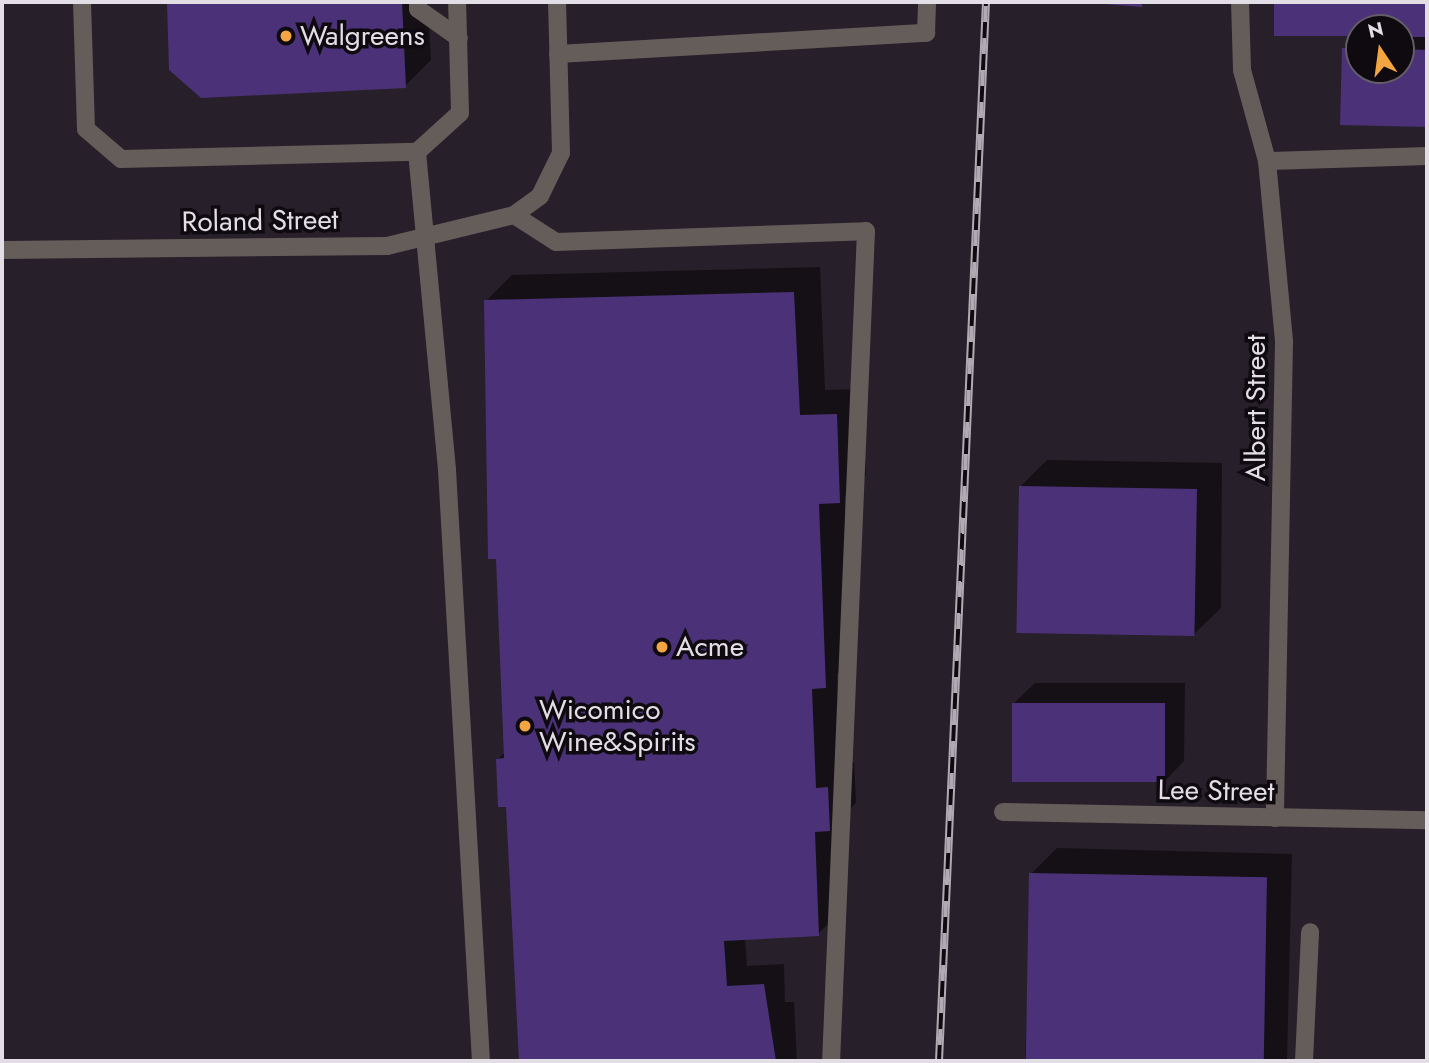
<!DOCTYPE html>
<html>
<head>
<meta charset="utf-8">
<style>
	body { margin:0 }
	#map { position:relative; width:1429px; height:1063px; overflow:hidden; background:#271f29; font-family:Jost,sans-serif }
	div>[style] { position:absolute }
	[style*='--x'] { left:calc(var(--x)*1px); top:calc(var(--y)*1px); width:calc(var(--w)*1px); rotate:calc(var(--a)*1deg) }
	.shadow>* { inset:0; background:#0007 }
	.building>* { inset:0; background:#4b3278; transform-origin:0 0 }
	.service>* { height:18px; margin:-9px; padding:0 9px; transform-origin:9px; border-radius:9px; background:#645d5a }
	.minor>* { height:18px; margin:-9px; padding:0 9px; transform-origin:9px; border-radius:9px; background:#645d5a }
	.rail>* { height:8px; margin-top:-4px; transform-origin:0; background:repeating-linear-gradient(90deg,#0e0a0f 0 16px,#b0aab2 0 32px); box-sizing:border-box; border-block:2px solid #b0aab2 }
	.dots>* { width:19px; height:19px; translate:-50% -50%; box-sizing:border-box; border:4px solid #0e0a0f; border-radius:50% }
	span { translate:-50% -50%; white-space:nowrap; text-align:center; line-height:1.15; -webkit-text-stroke:7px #0e0a0f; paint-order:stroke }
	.poi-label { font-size:28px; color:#e3dde5 }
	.left { translate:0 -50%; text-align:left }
	.street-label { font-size:28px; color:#e3dde5 }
	.frame { position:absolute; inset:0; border:4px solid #e3dde5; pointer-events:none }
	.north { position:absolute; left:1345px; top:14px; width:70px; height:70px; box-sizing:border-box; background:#0e0a0f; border:2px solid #635e65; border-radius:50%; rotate:347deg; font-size:19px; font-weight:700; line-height:28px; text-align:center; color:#e3dde5 }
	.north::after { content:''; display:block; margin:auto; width:24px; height:32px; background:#f2a541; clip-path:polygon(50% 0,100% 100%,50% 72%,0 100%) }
</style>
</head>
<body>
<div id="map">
	<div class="shadow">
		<div style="clip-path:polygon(169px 2px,428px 2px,431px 60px,405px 86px,171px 69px)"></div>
		<div style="clip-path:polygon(evenodd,1276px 2px,1427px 2px,1427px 125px,1342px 123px,1343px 49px,1358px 35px,1276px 34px,1276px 2px,1359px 28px,1401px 28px,1401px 70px,1359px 70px,1359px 28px)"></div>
		<div style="clip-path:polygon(820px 267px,825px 390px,862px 389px,866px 475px,845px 496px,851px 660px,837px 674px,841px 763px,854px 762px,856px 803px,841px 818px,844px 908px,818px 934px,745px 938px,747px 966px,784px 964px,785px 1002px,794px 1002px,797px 1061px,521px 1061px,508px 805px,498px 759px,506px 751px,486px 301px,512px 275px)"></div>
		<div style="clip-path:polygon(1047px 460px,1222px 463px,1221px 608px,1194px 634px,1021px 486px)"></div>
		<div style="clip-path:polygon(1035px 683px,1185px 683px,1184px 761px,1164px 782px,1014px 703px)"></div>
		<div style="clip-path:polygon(1057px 848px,1292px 854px,1287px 1061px,1025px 1061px,1031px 874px)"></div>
	</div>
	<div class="building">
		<div style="clip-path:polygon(167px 2px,402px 2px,406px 88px,201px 98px,169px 70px)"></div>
		<div style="clip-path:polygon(1078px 2px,1142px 2px,1142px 7px)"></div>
		<div style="clip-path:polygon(1274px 2px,1427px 2px,1427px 37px,1401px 37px,1401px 28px,1359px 28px,1359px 36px,1274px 36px)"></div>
		<div style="clip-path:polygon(1342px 48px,1359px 49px,1359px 70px,1401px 70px,1401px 49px,1427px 50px,1427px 127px,1340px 125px)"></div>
		<div style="clip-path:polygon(794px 292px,800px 415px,837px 414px,840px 503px,819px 504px,826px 688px,812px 689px,816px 788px,828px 787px,830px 831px,815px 832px,819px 936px,724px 941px,727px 986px,764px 984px,776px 1061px,519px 1061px,506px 807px,498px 807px,496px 759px,504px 758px,496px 559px,488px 559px,484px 300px)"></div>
		<div style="left:1019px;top:486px;width:178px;height:147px;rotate:1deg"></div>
		<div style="left:1012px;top:703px;width:153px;height:79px"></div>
		<div style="left:1029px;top:873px;width:238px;height:188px;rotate:1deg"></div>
	</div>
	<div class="service">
		<div style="--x:82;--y:2;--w:127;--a:88.2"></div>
		<div style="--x:86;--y:129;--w:46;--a:40.6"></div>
		<div style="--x:121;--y:159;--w:296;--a:-1.4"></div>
		<div style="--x:417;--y:152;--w:58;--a:-42.2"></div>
		<div style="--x:460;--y:113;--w:111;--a:-91.5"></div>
		<div style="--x:418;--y:2;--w:7;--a:90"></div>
		<div style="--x:418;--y:9;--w:50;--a:35.3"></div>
		<div style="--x:558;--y:54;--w:369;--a:-3.3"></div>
		<div style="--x:926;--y:33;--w:31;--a:-88"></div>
		<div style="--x:417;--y:152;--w:319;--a:84.6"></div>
		<div style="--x:447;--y:470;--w:592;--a:86.71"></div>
		<div style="--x:514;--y:215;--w:50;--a:32.7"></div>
		<div style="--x:556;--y:242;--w:310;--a:-2"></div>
		<div style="--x:866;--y:231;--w:831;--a:92.41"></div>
		<div style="--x:1304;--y:1061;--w:129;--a:-87.3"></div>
	</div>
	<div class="minor">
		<div style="--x:1240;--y:2;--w:68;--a:88.3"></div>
		<div style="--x:1242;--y:70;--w:94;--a:74.6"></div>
		<div style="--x:1267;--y:161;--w:182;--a:84.6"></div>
		<div style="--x:1284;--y:342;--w:476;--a:91.1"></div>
		<div style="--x:1267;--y:161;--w:160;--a:-1.8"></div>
		<div style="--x:2;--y:250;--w:385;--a:-0.6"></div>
		<div style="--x:387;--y:246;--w:131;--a:-13.7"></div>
		<div style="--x:514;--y:215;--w:32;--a:-36"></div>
		<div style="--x:540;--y:196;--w:48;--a:-64"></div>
		<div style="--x:561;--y:153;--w:151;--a:-91.5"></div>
		<div style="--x:1003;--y:812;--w:424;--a:1.1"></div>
	</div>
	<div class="rail">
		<div style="--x:939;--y:1061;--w:1060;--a:-87.46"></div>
	</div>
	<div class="dots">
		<div style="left:286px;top:36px;background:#f2a541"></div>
		<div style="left:662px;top:647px;background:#f2a541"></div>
		<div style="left:525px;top:726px;background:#f2a541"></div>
	</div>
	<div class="poi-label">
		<span class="left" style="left:300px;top:36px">Walgreens</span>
		<span class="left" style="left:676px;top:647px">Acme</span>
		<span class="left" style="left:539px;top:726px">Wicomico<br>Wine&amp;Spirits</span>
	</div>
	<div class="street-label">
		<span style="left:260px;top:221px;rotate:-1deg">Roland Street</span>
		<span style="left:1256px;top:408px;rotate:-90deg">Albert Street</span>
		<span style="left:1216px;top:791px;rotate:1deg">Lee Street</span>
	</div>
	<div class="frame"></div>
	<div class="north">N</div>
</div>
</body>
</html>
